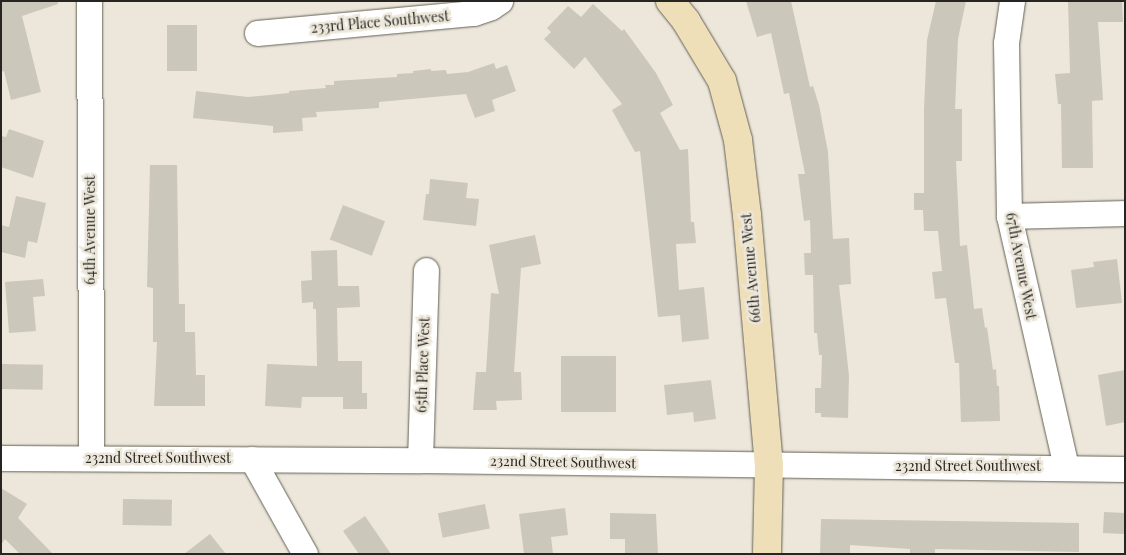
<!DOCTYPE html>
<html>
<head>
<meta charset="utf-8">
<style>
	body { margin:0 }
	#map { position:relative; width:1126px; height:555px; overflow:hidden; background:#ece7da; font-family:"Playfair Display",serif }
	div>[style] { position:absolute }
	[style*='--x'] { left:calc(var(--x)*1px); top:calc(var(--y)*1px); width:calc(var(--w)*1px); rotate:calc(var(--a)*1deg) }
	.building>* { inset:0; background:#ccc7bb; transform-origin:0 0 }
	.roads { filter:drop-shadow(0 0 1px #646055) drop-shadow(0 0 1px #646055) }
	.street>* { height:25px; margin:-12.5px; padding:0 12.5px; transform-origin:12.5px; border-radius:12.5px; background:#fff }
	.secondary>* { height:28px; margin:-14px; padding:0 14px; transform-origin:14px; border-radius:14px; background:#efdfb9 }
	span { translate:-50% -50%; white-space:nowrap; text-align:center; line-height:1.15; -webkit-text-stroke:5px #ece7da; paint-order:stroke }
	.street-label { font-size:14px; color:#272521 }
	.frame { position:absolute; inset:0; border:2px solid #272521; pointer-events:none }
</style>
</head>
<body>
<div id="map">
	<div class="building">
		<div style="clip-path:polygon(1px 1px,58px 1px,58px 4px,22px 16px,41px 92px,11px 100px,4px 71px,1px 72px)"></div>
		<div style="clip-path:polygon(746px 1px,791px 1px,810px 87px,813px 86px,819px 105px,828px 152px,833px 239px,849px 238px,851px 284px,839px 285px,849px 376px,848px 418px,821px 417px,821px 413px,815px 413px,815px 388px,821px 388px,822px 355px,819px 355px,817px 333px,814px 333px,813px 275px,805px 275px,804px 253px,811px 253px,810px 220px,804px 221px,798px 174px,805px 174px,791px 103px,789px 93px,784px 94px,771px 33px,757px 37px)"></div>
		<div style="clip-path:polygon(936px 1px,966px 1px,958px 39px,955px 109px,962px 109px,962px 161px,956px 161px,960px 246px,967px 245px,974px 309px,982px 308px,985px 328px,987px 327px,993px 370px,996px 369px,997px 386px,999px 386px,1000px 421px,961px 422px,959px 363px,955px 363px,946px 298px,935px 299px,932px 272px,942px 271px,938px 231px,924px 231px,923px 210px,914px 210px,914px 193px,924px 193px,924px 109px,927px 40px)"></div>
		<div style="clip-path:polygon(1068px 1px,1122px 1px,1123px 22px,1098px 22px,1103px 100px,1092px 101px,1093px 168px,1062px 168px,1061px 104px,1058px 104px,1055px 74px,1070px 73px)"></div>
		<div style="clip-path:polygon(593px 4px,622px 31px,624px 29px,656px 73px,673px 105px,660px 113px,680px 150px,688px 149px,691px 222px,694px 222px,696px 243px,676px 244px,679px 290px,704px 287px,709px 339px,682px 342px,680px 315px,658px 317px,640px 151px,635px 152px,612px 110px,622px 104px,585px 57px,574px 69px,544px 39px,551px 32px,547px 28px,568px 6px,581px 17px)"></div>
		<div style="left:197px;top:25px;width:46px;height:30px;rotate:90deg"></div>
		<div style="clip-path:polygon(494px 63px,496px 69px,507px 65px,516px 91px,492px 100px,495px 111px,475px 118px,466px 94px,379px 102px,379px 108px,316px 112px,317px 117px,302px 118px,303px 131px,273px 133px,273px 126px,193px 118px,196px 91px,248px 97px,289px 93px,289px 91px,326px 88px,325px 85px,334px 85px,334px 81px,397px 77px,397px 74px,413px 73px,413px 71px,431px 69px,431px 71px,446px 70px,447px 74px,468px 72px)"></div>
		<div style="clip-path:polygon(9px 129px,44px 141px,33px 178px,1px 167px,1px 136px,6px 137px)"></div>
		<div style="clip-path:polygon(150px 165px,177px 165px,179px 304px,185px 304px,185px 332px,195px 332px,196px 375px,205px 375px,205px 406px,154px 406px,157px 342px,153px 342px,153px 288px,147px 287px)"></div>
		<div style="clip-path:polygon(430px 179px,468px 183px,466px 198px,479px 199px,476px 226px,423px 220px,426px 194px,429px 194px)"></div>
		<div style="clip-path:polygon(16px 196px,46px 203px,37px 243px,28px 241px,25px 258px,1px 252px,1px 225px,9px 227px)"></div>
		<div style="left:343px;top:205px;width:45px;height:37px;rotate:21deg"></div>
		<div style="clip-path:polygon(535px 235px,541px 264px,521px 268px,514px 372px,521px 372px,522px 400px,496px 401px,497px 410px,473px 410px,476px 372px,486px 372px,491px 293px,499px 294px,489px 245px)"></div>
		<div style="clip-path:polygon(337px 250px,338px 286px,359px 286px,360px 307px,337px 308px,338px 361px,362px 361px,362px 393px,367px 393px,367px 409px,343px 409px,343px 397px,302px 397px,301px 408px,265px 406px,267px 364px,317px 366px,316px 309px,313px 309px,313px 302px,302px 303px,301px 281px,312px 280px,311px 251px)"></div>
		<div style="clip-path:polygon(1117px 259px,1122px 303px,1076px 308px,1071px 270px,1094px 267px,1093px 262px)"></div>
		<div style="clip-path:polygon(43px 279px,45px 296px,33px 297px,36px 331px,9px 333px,5px 282px)"></div>
		<div style="left:561px;top:356px;width:55px;height:56px"></div>
		<div style="left:1px;top:364px;width:42px;height:25px;rotate:1deg"></div>
		<div style="clip-path:polygon(1125px 370px,1125px 422px,1106px 426px,1098px 375px)"></div>
		<div style="clip-path:polygon(711px 380px,716px 419px,694px 422px,693px 412px,667px 415px,664px 385px)"></div>
		<div style="clip-path:polygon(1px 488px,27px 504px,18px 518px,53px 554px,20px 554px,5px 539px,1px 545px)"></div>
		<div style="left:123px;top:499px;width:49px;height:26px;rotate:1deg"></div>
		<div style="left:485px;top:504px;width:25px;height:48px;rotate:79deg"></div>
		<div style="clip-path:polygon(565px 508px,568px 535px,551px 537px,553px 554px,524px 554px,519px 514px)"></div>
		<div style="left:1104px;top:512px;width:21px;height:21px;rotate:3deg"></div>
		<div style="clip-path:polygon(610px 513px,656px 514px,658px 554px,625px 554px,625px 539px,610px 539px)"></div>
		<div style="clip-path:polygon(365px 516px,391px 554px,359px 554px,343px 531px)"></div>
		<div style="clip-path:polygon(821px 519px,1079px 523px,1079px 552px,935px 549px,935px 554px,910px 554px,910px 549px,850px 545px,850px 554px,820px 554px)"></div>
		<div style="clip-path:polygon(210px 534px,226px 554px,184px 554px)"></div>
	</div>
	<div class="roads">
		<div class="street">
			<div style="--x:89;--y:1;--w:457;--a:89.7"></div>
			<div style="--x:1012;--y:1;--w:42;--a:98.1"></div>
			<div style="--x:1006;--y:43;--w:173;--a:89"></div>
			<div style="--x:1009;--y:216;--w:257;--a:77.2"></div>
			<div style="--x:257;--y:33;--w:218;--a:-5.3"></div>
			<div style="--x:474;--y:13;--w:18;--a:-19"></div>
			<div style="--x:491;--y:7;--w:11;--a:-34"></div>
			<div style="--x:1009;--y:216;--w:116;--a:-1.5"></div>
			<div style="--x:1;--y:458;--w:419;--a:0.3"></div>
			<div style="--x:420;--y:460;--w:705;--a:0.73"></div>
			<div style="--x:252;--y:459;--w:109;--a:60.8"></div>
			<div style="--x:420;--y:460;--w:190;--a:-88.2"></div>
		</div>
		<div class="secondary">
			<div style="--x:670;--y:1;--w:26;--a:51"></div>
			<div style="--x:686;--y:21;--w:70;--a:59"></div>
			<div style="--x:722;--y:81;--w:61;--a:74.8"></div>
			<div style="--x:738;--y:140;--w:76;--a:83.2"></div>
			<div style="--x:747;--y:215;--w:251;--a:85"></div>
			<div style="--x:769;--y:465;--w:89;--a:91.3"></div>
		</div>
	</div>
	<div class="street-label">
		<span style="left:380px;top:22px;rotate:-5deg">233rd Place Southwest</span>
		<span style="left:90px;top:230px;rotate:-90deg">64th Avenue West</span>
		<span style="left:1021px;top:266px;rotate:79deg">67th Avenue West</span>
		<span style="left:751px;top:268px;rotate:-95deg">66th Avenue West</span>
		<span style="left:423px;top:365px;rotate:-88deg">65th Place West</span>
		<span style="left:158px;top:458px">232nd Street Southwest</span>
		<span style="left:563px;top:462px;rotate:1deg">232nd Street Southwest</span>
		<span style="left:968px;top:466px">232nd Street Southwest</span>
	</div>
	<div class="frame"></div>
</div>
</body>
</html>
